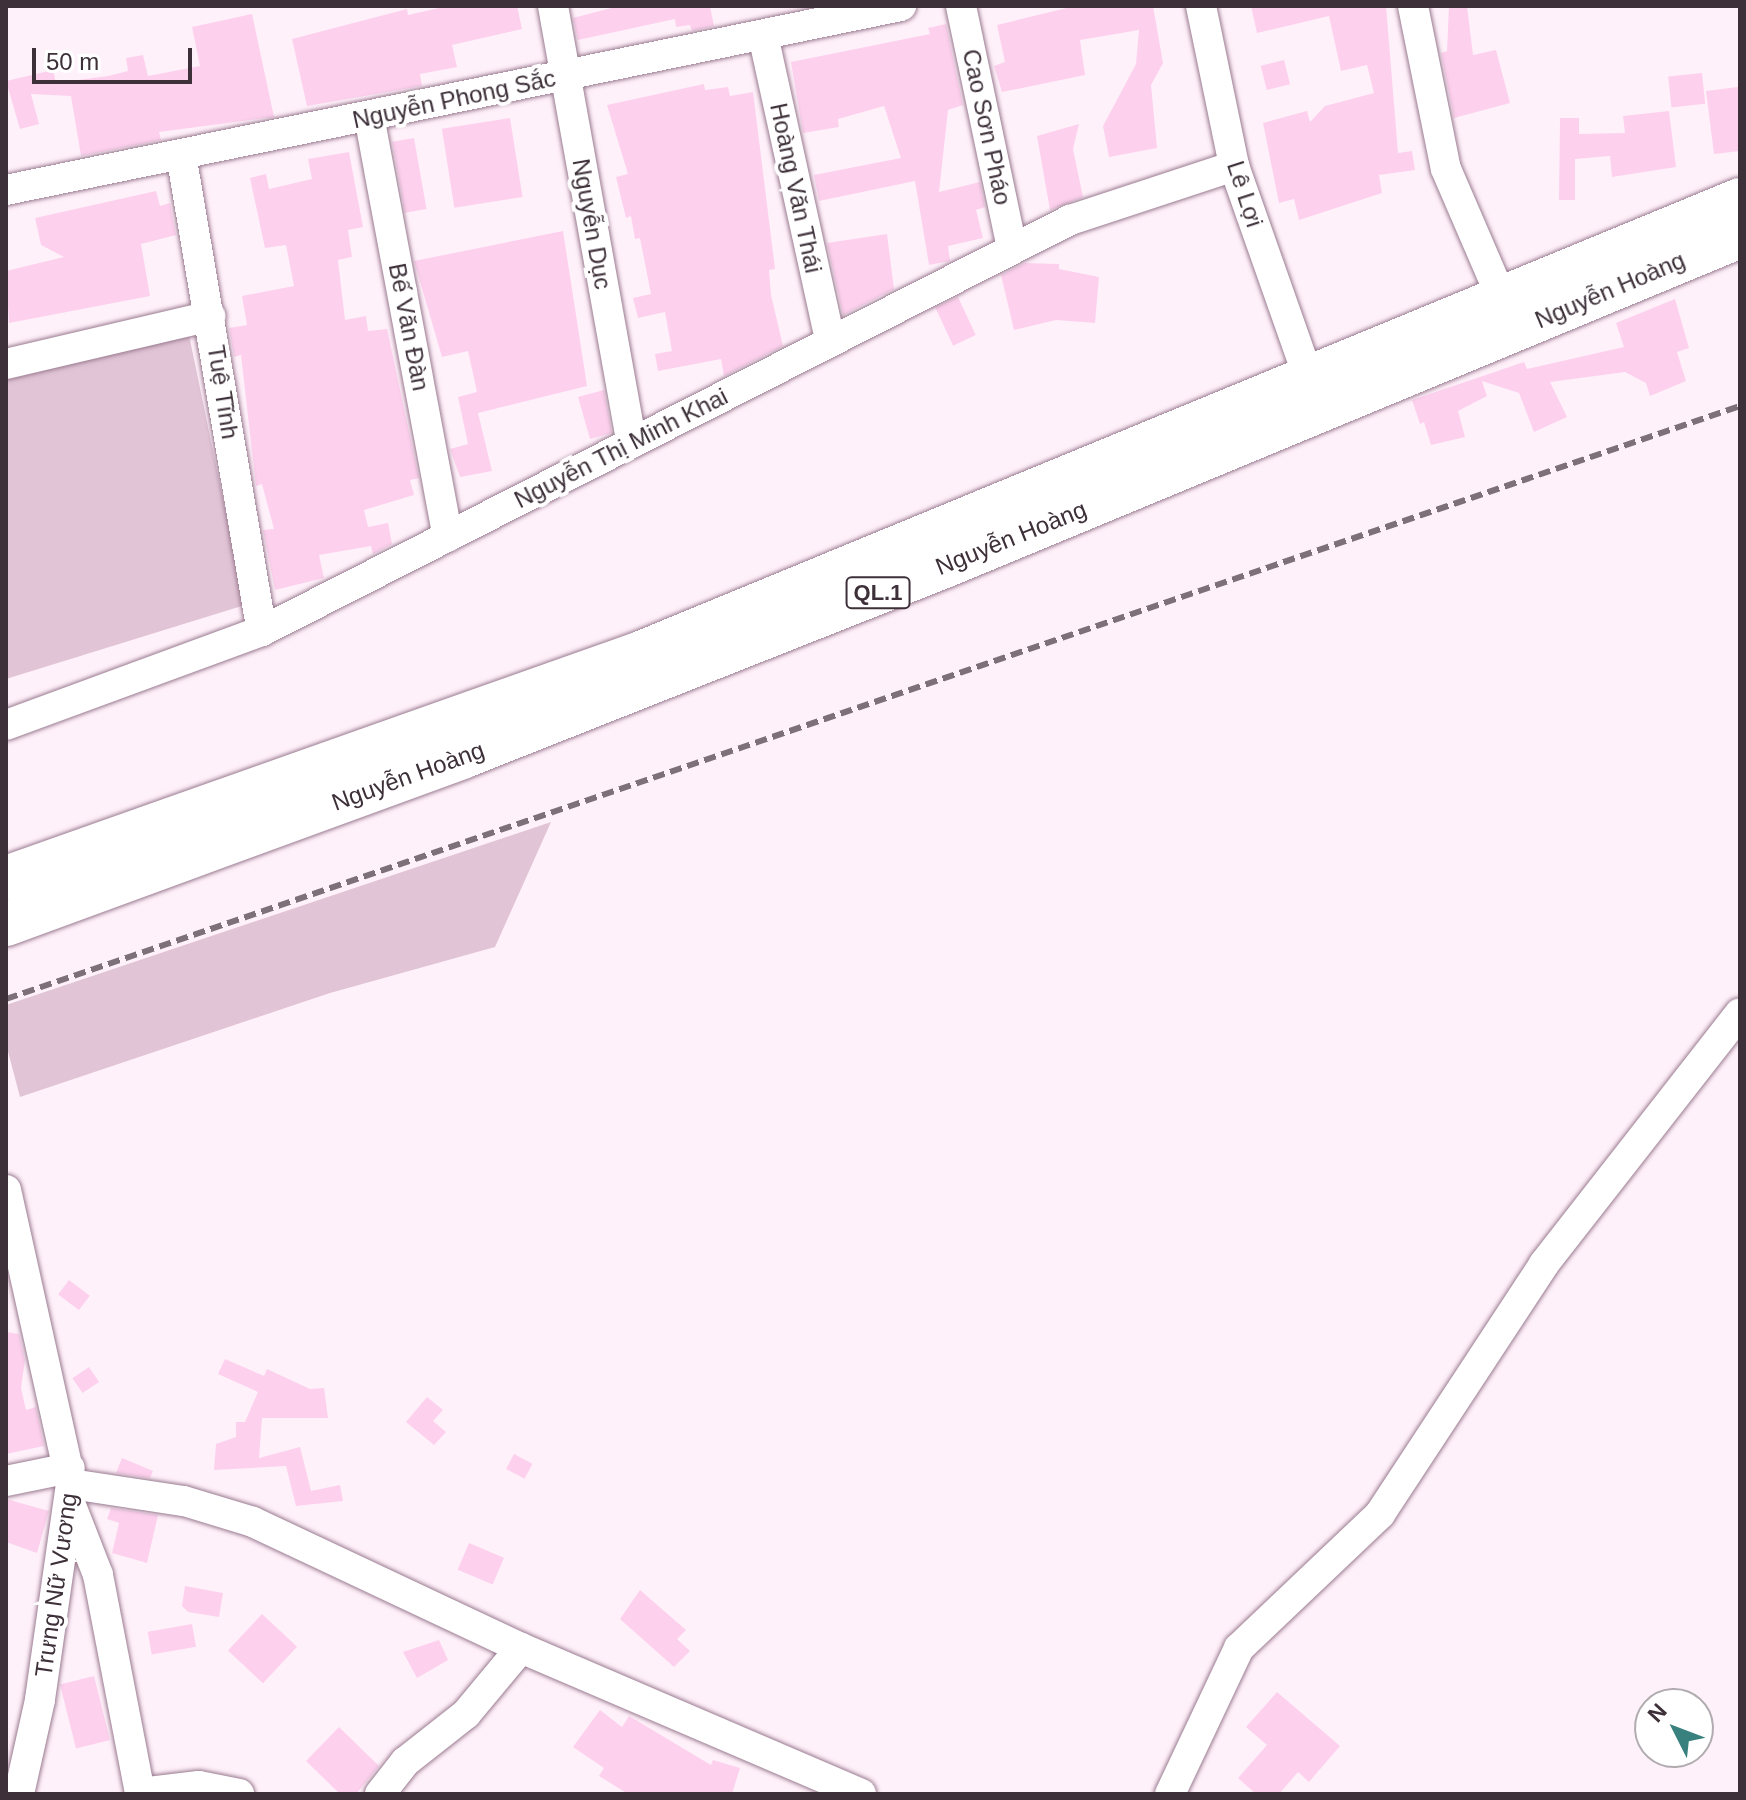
<!DOCTYPE html>
<html>
<head>
<meta charset="utf-8">
<style>
	body { margin:0 }
	#map { position:relative; width:1746px; height:1800px; overflow:hidden; background:#fff1fa; font-family:Helvetica,sans-serif }
	div>[style] { position:absolute }
	[style*='--x'] { left:calc(var(--x)*1px); top:calc(var(--y)*1px); width:calc(var(--w)*1px); rotate:calc(var(--a)*1deg) }
	.green>* { inset:0; background:#e1c4d6 }
	.building>* { inset:0; background:#fdd1ee; transform-origin:0 0 }
	.roads { filter:drop-shadow(0 0 2px #9a7b90) drop-shadow(0 0 2px #9a7b90) }
	.minor>* { height:30px; margin:-15px; padding:0 15px; transform-origin:15px; border-radius:15px; background:#fff }
	.highway>* { height:44px; margin:-22px; padding:0 22px; transform-origin:22px; border-radius:22px; background:#fff }
	.rail>* { height:6px; margin-top:-3px; transform-origin:0; background:repeating-linear-gradient(90deg,#7d7079 0 12px,transparent 0 18px) }
	span { translate:-50% -50%; white-space:nowrap; text-align:center; line-height:1.15; -webkit-text-stroke:8px #fff; paint-order:stroke }
	.shield-label span { padding:2px 6px; background:#fff; border:2px solid; border-radius:6px; -webkit-text-stroke-width:0 }
	.shield-label { font-size:22px; color:#3d3039; font-weight:700 }
	.street-label { font-size:24px; color:#3d3039 }
	.frame { position:absolute; inset:0; border:8px solid #3d3039; pointer-events:none }
	.north { position:absolute; left:1634px; top:1688px; width:80px; height:80px; box-sizing:border-box; background:#fff; border:2px solid #b1acb0; border-radius:50%; rotate:312deg; font-size:22px; font-weight:700; line-height:32px; text-align:center; color:#3d3039 }
	.north::after { content:''; display:block; margin:auto; width:28px; height:36px; background:#39817e; clip-path:polygon(50% 0,100% 100%,50% 72%,0 100%) }
	.scale { position:absolute; left:32px; top:48px; width:160px; height:36px; box-sizing:border-box; border:4px solid #3d3039; border-top:0; padding-left:10px; font-size:24px; line-height:28px; white-space:nowrap; color:#3d3039; -webkit-text-stroke:6px #fff; paint-order:stroke }
</style>
</head>
<body>
<div id="map">
	<div class="green">
		<div style="clip-path:polygon(189px 335px,245px 605px,6px 679px,6px 380px)"></div>
		<div style="clip-path:polygon(551px 822px,495px 947px,330px 993px,20px 1097px,6px 1044px,6px 1005px)"></div>
	</div>
	<div class="building">
		<div style="clip-path:polygon(448px 6px,517px 6px,522px 29px,452px 45px,457px 67px,420px 74px,422px 86px,307px 106px,292px 39px,407px 9px,408px 15px)"></div>
		<div style="clip-path:polygon(619px 6px,710px 6px,714px 26px,692px 31px,690px 25px,676px 27px,675px 19px,578px 40px,573px 18px)"></div>
		<div style="clip-path:polygon(1075px 6px,1153px 6px,1163px 63px,1151px 85px,1157px 148px,1109px 157px,1103px 126px,1136px 64px,1139px 30px,1080px 40px,1085px 75px,1002px 92px,994px 66px,1005px 62px,997px 25px)"></div>
		<div style="clip-path:polygon(1251px 6px,1386px 6px,1398px 153px,1412px 151px,1415px 170px,1379px 175px,1382px 193px,1299px 220px,1294px 199px,1279px 203px,1263px 123px,1307px 111px,1310px 122px,1325px 106px,1374px 93px,1367px 65px,1341px 71px,1329px 16px,1257px 33px)"></div>
		<div style="clip-path:polygon(1449px 6px,1467px 6px,1473px 55px,1496px 50px,1510px 103px,1454px 118px,1441px 53px,1447px 51px)"></div>
		<div style="clip-path:polygon(252px 14px,274px 117px,159px 132px,161px 140px,81px 156px,71px 96px,31px 94px,39px 124px,20px 129px,6px 81px,53px 70px,56px 83px,108px 76px,128px 71px,126px 58px,143px 55px,148px 76px,200px 66px,192px 27px)"></div>
		<div style="clip-path:polygon(946px 24px,963px 105px,948px 110px,939px 192px,980px 182px,985px 207px,976px 210px,983px 238px,948px 246px,950px 261px,929px 265px,915px 181px,819px 201px,814px 175px,901px 158px,884px 106px,838px 119px,839px 127px,803px 133px,791px 62px,930px 34px,928px 28px)"></div>
		<div style="left:1284px;top:60px;width:25px;height:24px;rotate:76deg"></div>
		<div style="left:1702px;top:73px;width:31px;height:34px;rotate:84deg"></div>
		<div style="clip-path:polygon(704px 84px,705px 90px,728px 87px,730px 96px,753px 92px,775px 269px,769px 270px,771px 295px,783px 346px,724px 376px,721px 359px,658px 371px,655px 354px,672px 351px,665px 312px,638px 318px,633px 298px,651px 294px,640px 238px,635px 239px,631px 216px,626px 218px,616px 177px,628px 174px,607px 105px)"></div>
		<div style="clip-path:polygon(1738px 87px,1740px 151px,1714px 154px,1706px 91px)"></div>
		<div style="clip-path:polygon(1669px 111px,1676px 167px,1612px 177px,1610px 156px,1575px 159px,1575px 200px,1559px 200px,1560px 118px,1579px 118px,1579px 134px,1625px 133px,1623px 116px)"></div>
		<div style="left:510px;top:118px;width:80px;height:69px;rotate:81deg"></div>
		<div style="clip-path:polygon(1079px 124px,1073px 149px,1083px 197px,1050px 210px,1037px 136px)"></div>
		<div style="left:414px;top:138px;width:72px;height:22px;rotate:80deg"></div>
		<div style="clip-path:polygon(349px 152px,363px 227px,348px 230px,352px 257px,338px 260px,345px 320px,366px 316px,368px 331px,387px 329px,419px 478px,410px 480px,414px 495px,364px 510px,368px 527px,388px 523px,392px 544px,373px 554px,371px 546px,319px 555px,324px 578px,275px 590px,263px 530px,274px 529px,262px 484px,256px 486px,241px 355px,234px 357px,229px 328px,247px 325px,242px 296px,294px 286px,286px 245px,265px 248px,250px 178px,266px 174px,269px 189px,312px 179px,308px 159px)"></div>
		<div style="clip-path:polygon(156px 191px,160px 206px,170px 203px,176px 235px,141px 244px,150px 296px,9px 323px,6px 271px,64px 257px,41px 245px,35px 218px)"></div>
		<div style="clip-path:polygon(563px 231px,587px 386px,478px 413px,492px 471px,460px 477px,450px 449px,468px 444px,458px 397px,477px 392px,468px 351px,442px 357px,414px 261px)"></div>
		<div style="clip-path:polygon(887px 234px,894px 289px,843px 315px,827px 243px)"></div>
		<div style="clip-path:polygon(1025px 263px,1059px 264px,1059px 269px,1099px 277px,1095px 323px,1056px 320px,1014px 330px,1001px 275px)"></div>
		<div style="left:958px;top:297px;width:42px;height:25px;rotate:65deg"></div>
		<div style="clip-path:polygon(1675px 299px,1689px 348px,1677px 352px,1686px 381px,1650px 396px,1646px 383px,1625px 372px,1550px 382px,1567px 417px,1534px 432px,1519px 393px,1482px 381px,1487px 396px,1458px 411px,1465px 437px,1431px 445px,1424px 422px,1420px 424px,1412px 400px,1524px 362px,1527px 369px,1624px 347px,1616px 323px)"></div>
		<div style="clip-path:polygon(604px 390px,612px 433px,590px 439px,578px 397px)"></div>
		<div style="left:69px;top:1280px;width:26px;height:18px;rotate:37deg"></div>
		<div style="clip-path:polygon(6px 1332px,19px 1334px,25px 1360px,21px 1388px,26px 1410px,36px 1407px,44px 1446px,6px 1454px)"></div>
		<div style="clip-path:polygon(225px 1359px,264px 1376px,267px 1369px,310px 1389px,324px 1388px,328px 1418px,262px 1418px,259px 1458px,300px 1447px,311px 1491px,340px 1485px,343px 1501px,296px 1506px,286px 1466px,214px 1470px,216px 1444px,236px 1437px,236px 1422px,245px 1422px,258px 1392px,218px 1374px)"></div>
		<div style="left:89px;top:1367px;width:18px;height:20px;rotate:56deg"></div>
		<div style="clip-path:polygon(427px 1397px,443px 1410px,433px 1421px,446px 1432px,434px 1445px,406px 1422px)"></div>
		<div style="left:514px;top:1454px;width:21px;height:17px;rotate:28deg"></div>
		<div style="clip-path:polygon(122px 1458px,153px 1471px,150px 1478px,116px 1473px)"></div>
		<div style="clip-path:polygon(6px 1499px,49px 1511px,37px 1553px,6px 1542px)"></div>
		<div style="clip-path:polygon(111px 1508px,158px 1515px,147px 1563px,112px 1553px,119px 1523px,107px 1519px)"></div>
		<div style="left:469px;top:1543px;width:38px;height:29px;rotate:23deg"></div>
		<div style="clip-path:polygon(185px 1586px,223px 1593px,219px 1617px,188px 1612px,182px 1606px)"></div>
		<div style="clip-path:polygon(640px 1590px,686px 1630px,677px 1639px,690px 1651px,674px 1667px,620px 1619px)"></div>
		<div style="left:262px;top:1614px;width:48px;height:50px;rotate:43deg"></div>
		<div style="left:192px;top:1624px;width:23px;height:45px;rotate:80deg"></div>
		<div style="clip-path:polygon(439px 1640px,448px 1660px,417px 1678px,403px 1652px)"></div>
		<div style="left:94px;top:1676px;width:66px;height:35px;rotate:76deg"></div>
		<div style="clip-path:polygon(1277px 1692px,1340px 1746px,1309px 1782px,1298px 1772px,1279px 1794px,1256px 1794px,1238px 1778px,1267px 1745px,1246px 1727px)"></div>
		<div style="clip-path:polygon(600px 1710px,622px 1727px,629px 1716px,711px 1765px,713px 1760px,740px 1768px,732px 1794px,628px 1794px,599px 1776px,604px 1768px,573px 1747px)"></div>
		<div style="clip-path:polygon(339px 1727px,379px 1766px,356px 1794px,340px 1794px,306px 1761px)"></div>
	</div>
	<div class="roads">
		<div class="minor">
			<div style="--x:553;--y:6;--w:444;--a:79.8"></div>
			<div style="--x:961;--y:6;--w:247;--a:78.1"></div>
			<div style="--x:1201;--y:6;--w:163;--a:78.3"></div>
			<div style="--x:1234;--y:166;--w:223;--a:70.6"></div>
			<div style="--x:1413;--y:6;--w:166;--a:78.6"></div>
			<div style="--x:1446;--y:169;--w:139;--a:66.7"></div>
			<div style="--x:763;--y:35;--w:313;--a:77.6"></div>
			<div style="--x:369;--y:116;--w:428;--a:79.4"></div>
			<div style="--x:181;--y:154;--w:484;--a:80.4"></div>
			<div style="--x:6;--y:190;--w:914;--a:-11.62"></div>
			<div style="--x:6;--y:364;--w:210;--a:-13.2"></div>
			<div style="--x:6;--y:725;--w:273;--a:-20.2"></div>
			<div style="--x:262;--y:631;--w:907;--a:-26.96"></div>
			<div style="--x:1070;--y:220;--w:173;--a:-18.2"></div>
			<div style="--x:6;--y:1190;--w:301;--a:77.5"></div>
			<div style="--x:71;--y:1484;--w:218;--a:98.2"></div>
			<div style="--x:40;--y:1700;--w:96;--a:102.6"></div>
			<div style="--x:6;--y:1481;--w:65;--a:-11.5"></div>
			<div style="--x:71;--y:1484;--w:114;--a:8.6"></div>
			<div style="--x:184;--y:1501;--w:72;--a:16.9"></div>
			<div style="--x:253;--y:1522;--w:296;--a:25.2"></div>
			<div style="--x:521;--y:1648;--w:370;--a:23.2"></div>
			<div style="--x:70;--y:1503;--w:77;--a:68.7"></div>
			<div style="--x:98;--y:1575;--w:223;--a:79.1"></div>
			<div style="--x:140;--y:1793;--w:59;--a:-6.8"></div>
			<div style="--x:199;--y:1786;--w:41;--a:11.3"></div>
			<div style="--x:380;--y:1794;--w:41;--a:-52"></div>
			<div style="--x:405;--y:1762;--w:78;--a:-38.2"></div>
			<div style="--x:466;--y:1714;--w:86;--a:-50.2"></div>
			<div style="--x:1170;--y:1794;--w:161;--a:-64.7"></div>
			<div style="--x:1239;--y:1648;--w:195;--a:-43.5"></div>
			<div style="--x:1380;--y:1514;--w:299;--a:-56.7"></div>
			<div style="--x:1544;--y:1264;--w:318;--a:-52"></div>
		</div>
		<div class="highway">
			<div style="--x:6;--y:878;--w:674;--a:-19.51"></div>
			<div style="--x:641;--y:653;--w:1189;--a:-22.4"></div>
			<div style="--x:6;--y:924;--w:486;--a:-20.1"></div>
			<div style="--x:462;--y:757;--w:522;--a:-21.6"></div>
			<div style="--x:947;--y:565;--w:859;--a:-22.53"></div>
		</div>
	</div>
	<div class="rail">
		<div style="--x:6;--y:999;--w:1833;--a:-18.88"></div>
	</div>
	<div class="shield-label">
		<span style="left:878px;top:593px">QL.1</span>
	</div>
	<div class="street-label">
		<span style="left:454px;top:99px;rotate:-12deg">Nguyễn Phong Sắc</span>
		<span style="left:987px;top:127px;rotate:78deg">Cao Sơn Pháo</span>
		<span style="left:796px;top:188px;rotate:78deg">Hoàng Văn Thái</span>
		<span style="left:1245px;top:194px;rotate:72deg">Lê Lợi</span>
		<span style="left:592px;top:224px;rotate:80deg">Nguyễn Dục</span>
		<span style="left:1610px;top:290px;rotate:-23deg">Nguyễn Hoàng</span>
		<span style="left:409px;top:327px;rotate:79deg">Bế Văn Đàn</span>
		<span style="left:223px;top:392px;rotate:81deg">Tuệ Tĩnh</span>
		<span style="left:621px;top:448px;rotate:-27deg">Nguyễn Thị Minh Khai</span>
		<span style="left:1011px;top:538px;rotate:-22deg">Nguyễn Hoàng</span>
		<span style="left:408px;top:776px;rotate:-20deg">Nguyễn Hoàng</span>
		<span style="left:56px;top:1585px;rotate:-82deg">Trưng Nữ Vương</span>
	</div>
	<div class="frame"></div>
	<div class="north">N</div>
	<div class="scale">50 m</div>
</div>
</body>
</html>
